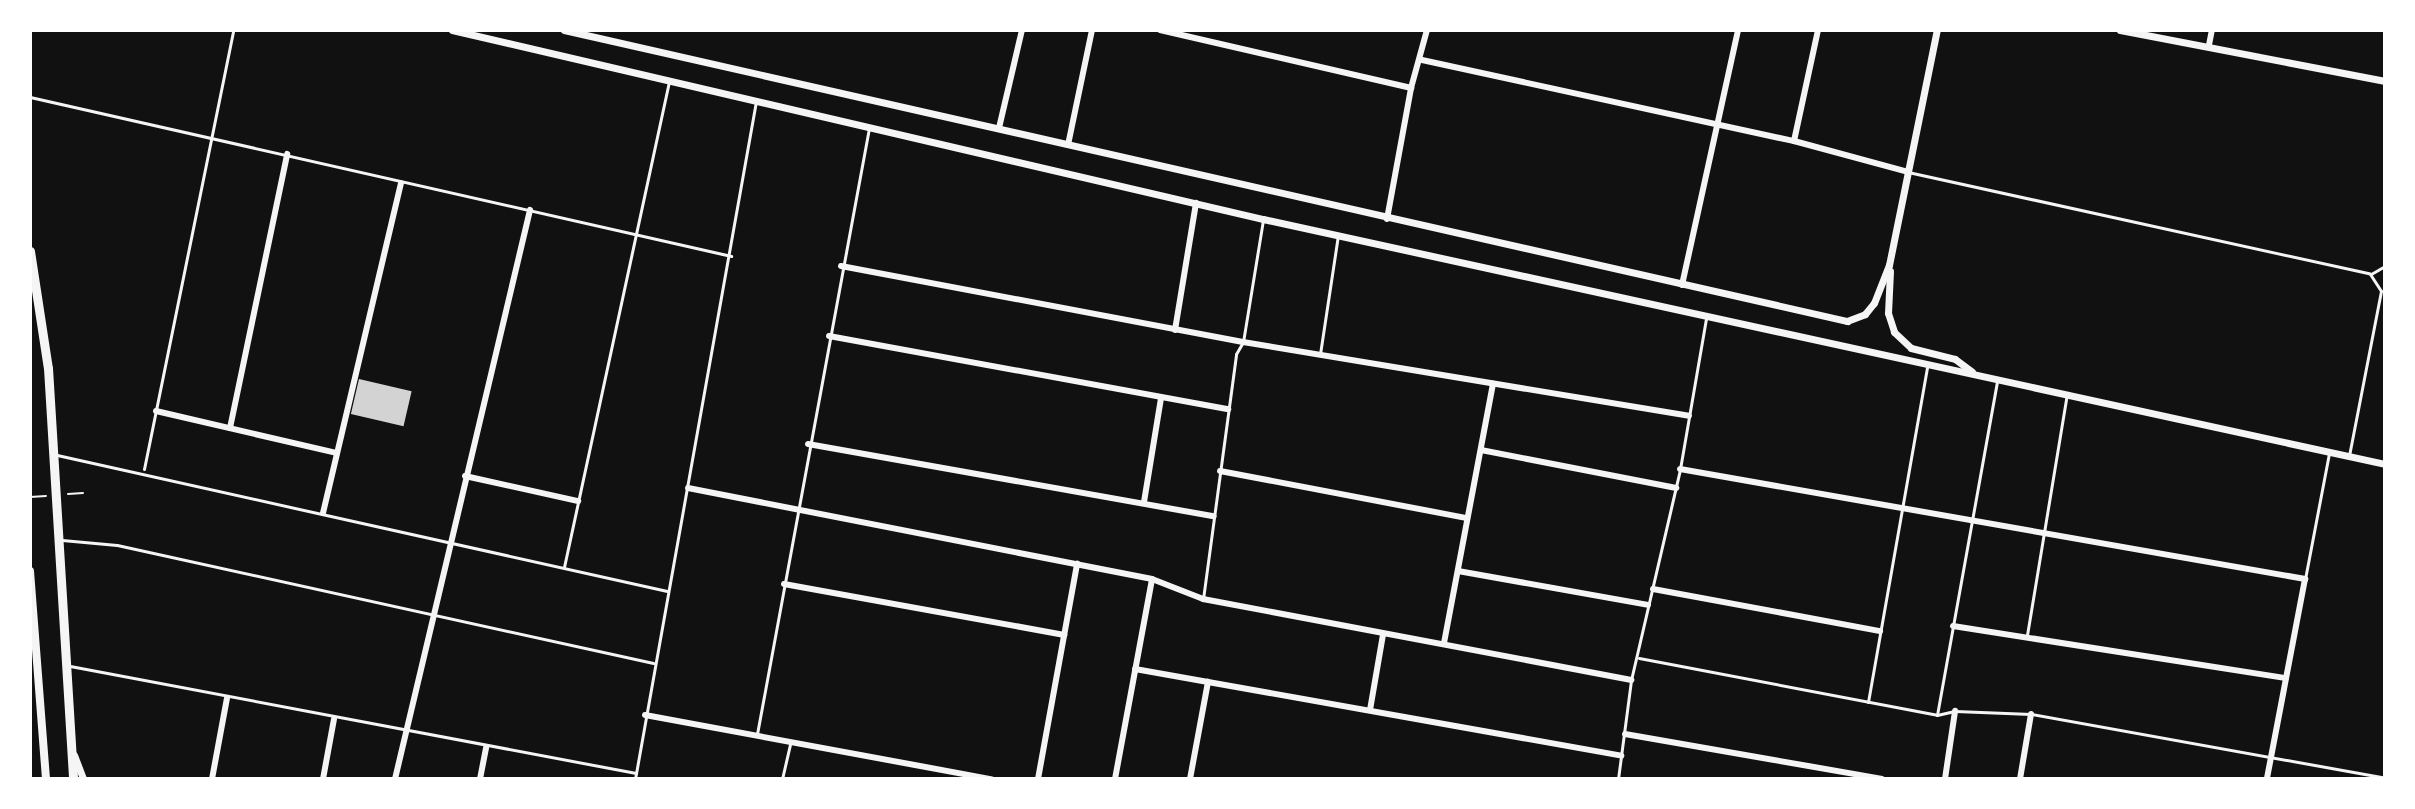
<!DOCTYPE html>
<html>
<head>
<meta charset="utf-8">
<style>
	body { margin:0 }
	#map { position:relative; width:2415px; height:809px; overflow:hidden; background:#111; font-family:"Noto Sans",sans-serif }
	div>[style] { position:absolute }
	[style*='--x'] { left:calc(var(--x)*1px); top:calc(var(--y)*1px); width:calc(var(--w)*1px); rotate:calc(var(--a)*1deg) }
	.building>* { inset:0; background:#d3d3d3; transform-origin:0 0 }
	.path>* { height:2px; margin:-1px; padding:0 1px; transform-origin:1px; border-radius:1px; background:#f5f5f5 }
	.service>* { height:3px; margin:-1.5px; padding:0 1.5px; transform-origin:1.5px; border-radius:1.5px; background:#f5f5f5 }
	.minor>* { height:6px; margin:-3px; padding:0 3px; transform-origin:3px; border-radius:3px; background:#f5f5f5 }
	.tertiary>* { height:7px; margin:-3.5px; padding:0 3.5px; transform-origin:3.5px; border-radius:3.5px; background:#f5f5f5 }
	.secondary>* { height:8px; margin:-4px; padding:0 4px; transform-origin:4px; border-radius:4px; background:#f5f5f5 }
	.primary>* { height:9px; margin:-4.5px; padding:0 4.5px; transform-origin:4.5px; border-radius:4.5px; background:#f5f5f5 }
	span { translate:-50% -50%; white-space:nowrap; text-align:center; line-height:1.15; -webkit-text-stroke:6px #fff; paint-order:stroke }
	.frame { position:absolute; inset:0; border:32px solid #fff; pointer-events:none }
</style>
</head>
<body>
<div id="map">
	<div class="building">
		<div style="left:359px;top:379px;width:54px;height:36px;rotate:13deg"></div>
	</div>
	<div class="path">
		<div style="--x:68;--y:494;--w:15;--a:-4"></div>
		<div style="--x:30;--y:497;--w:16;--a:-4"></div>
	</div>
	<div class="service">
		<div style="--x:30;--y:97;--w:719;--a:12.78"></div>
		<div style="--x:1908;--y:172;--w:473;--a:12.4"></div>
		<div style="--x:2370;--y:274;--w:20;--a:57"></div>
		<div style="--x:2381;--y:291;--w:167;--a:101"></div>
		<div style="--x:2371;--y:274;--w:16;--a:-30"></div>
		<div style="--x:1320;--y:354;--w:120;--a:-81.4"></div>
		<div style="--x:57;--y:455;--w:625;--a:12.57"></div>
		<div style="--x:144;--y:469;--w:448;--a:-78.5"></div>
		<div style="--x:62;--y:540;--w:55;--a:5.2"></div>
		<div style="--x:117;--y:545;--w:549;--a:12.42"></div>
		<div style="--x:564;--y:567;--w:496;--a:-77.8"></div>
		<div style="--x:2305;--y:579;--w:128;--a:-79.2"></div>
		<div style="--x:1203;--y:599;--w:247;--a:-82.3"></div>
		<div style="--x:1236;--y:354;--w:14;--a:-60"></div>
		<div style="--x:1243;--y:342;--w:124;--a:-80.7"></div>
		<div style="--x:2027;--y:635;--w:244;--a:-80.6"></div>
		<div style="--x:1639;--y:658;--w:303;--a:10.8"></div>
		<div style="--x:1937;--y:715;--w:18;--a:-13"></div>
		<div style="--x:1955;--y:711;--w:76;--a:2.3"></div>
		<div style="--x:2031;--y:714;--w:360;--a:10.2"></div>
		<div style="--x:70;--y:666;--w:576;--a:10.71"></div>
		<div style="--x:1868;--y:702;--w:340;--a:-80"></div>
		<div style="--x:1937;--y:715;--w:340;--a:-79.8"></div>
		<div style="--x:757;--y:734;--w:616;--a:-79.53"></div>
		<div style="--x:635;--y:779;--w:689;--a:-79.88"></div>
		<div style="--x:782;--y:779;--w:37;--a:-77"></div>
		<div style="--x:1618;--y:779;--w:100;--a:-82.5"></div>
		<div style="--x:1631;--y:680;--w:217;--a:-76.9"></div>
		<div style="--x:1680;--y:469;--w:152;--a:-80.2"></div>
	</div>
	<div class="minor">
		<div style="--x:1160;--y:30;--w:258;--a:13"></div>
		<div style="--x:2209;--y:45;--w:15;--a:-79"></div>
		<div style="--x:1422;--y:60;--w:381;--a:12.3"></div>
		<div style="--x:1794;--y:141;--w:118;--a:15.2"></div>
		<div style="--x:999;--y:128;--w:101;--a:-76.8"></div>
		<div style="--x:1794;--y:141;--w:114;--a:-77.8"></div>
		<div style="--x:1068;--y:145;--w:117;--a:-78.2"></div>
		<div style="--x:1387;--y:219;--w:133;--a:-79.6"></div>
		<div style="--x:1411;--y:88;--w:60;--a:-74.6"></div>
		<div style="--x:841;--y:266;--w:409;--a:10.7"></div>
		<div style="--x:1243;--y:342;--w:452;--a:9.4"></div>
		<div style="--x:1682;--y:285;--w:261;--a:-77.6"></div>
		<div style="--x:1175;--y:330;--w:129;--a:-80.6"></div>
		<div style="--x:829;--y:336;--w:406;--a:10.4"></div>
		<div style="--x:156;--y:411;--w:185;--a:13.1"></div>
		<div style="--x:230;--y:428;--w:280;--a:-78.2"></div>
		<div style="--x:808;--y:444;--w:412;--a:10.1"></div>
		<div style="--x:1481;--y:450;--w:199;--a:11"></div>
		<div style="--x:1680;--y:469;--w:635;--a:9.98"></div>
		<div style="--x:2305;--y:579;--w:204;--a:100.8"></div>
		<div style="--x:1220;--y:471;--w:250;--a:10.8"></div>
		<div style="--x:465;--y:476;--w:116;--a:12.5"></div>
		<div style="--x:688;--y:488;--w:473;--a:11.1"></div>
		<div style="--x:1152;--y:579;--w:55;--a:21.4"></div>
		<div style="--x:1203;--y:599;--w:436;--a:10.7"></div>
		<div style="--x:1144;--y:502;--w:105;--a:-80.7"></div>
		<div style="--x:323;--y:513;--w:339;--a:-76.7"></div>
		<div style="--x:1458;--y:571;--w:193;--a:10.1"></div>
		<div style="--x:784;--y:584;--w:285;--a:10.3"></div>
		<div style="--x:1653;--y:589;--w:231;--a:10.5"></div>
		<div style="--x:1953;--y:626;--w:337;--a:8.9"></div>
		<div style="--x:1444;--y:643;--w:264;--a:-79.3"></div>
		<div style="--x:1135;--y:669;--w:494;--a:10.1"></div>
		<div style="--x:1370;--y:710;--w:76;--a:-80.2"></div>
		<div style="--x:645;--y:715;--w:353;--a:10.5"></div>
		<div style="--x:1625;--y:734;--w:261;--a:9.9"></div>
		<div style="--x:212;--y:779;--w:82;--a:-79.5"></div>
		<div style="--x:323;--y:779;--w:61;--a:-79.6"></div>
		<div style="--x:395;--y:779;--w:585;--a:-76.65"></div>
		<div style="--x:480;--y:779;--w:32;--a:-79"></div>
		<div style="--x:1038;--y:779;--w:219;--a:-79.7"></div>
		<div style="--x:1115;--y:779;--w:203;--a:-79.5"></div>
		<div style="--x:1190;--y:779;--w:99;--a:-79.5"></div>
		<div style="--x:1945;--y:779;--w:69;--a:-81.6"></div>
		<div style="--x:2020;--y:779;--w:66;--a:-80.4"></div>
	</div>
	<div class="tertiary">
		<div style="--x:452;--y:30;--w:833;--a:13.12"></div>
		<div style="--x:1263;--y:219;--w:1148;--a:12.32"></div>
		<div style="--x:564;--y:30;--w:1316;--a:12.78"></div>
		<div style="--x:1847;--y:321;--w:19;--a:-21"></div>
		<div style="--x:1865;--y:314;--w:14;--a:-51"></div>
		<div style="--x:1874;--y:303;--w:41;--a:-68.5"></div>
		<div style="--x:1889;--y:265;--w:240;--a:-78.5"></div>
		<div style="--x:2120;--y:30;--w:270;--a:10.9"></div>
		<div style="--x:1890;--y:271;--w:42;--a:92.7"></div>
		<div style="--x:1888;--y:313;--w:20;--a:72"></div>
		<div style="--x:1894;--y:332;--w:23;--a:43"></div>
		<div style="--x:1911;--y:348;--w:45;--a:14"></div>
		<div style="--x:1955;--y:359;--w:21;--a:37"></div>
		<div style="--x:74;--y:755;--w:26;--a:69"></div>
	</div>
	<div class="secondary">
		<div style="--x:30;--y:571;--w:209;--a:85.6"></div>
	</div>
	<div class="primary">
		<div style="--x:30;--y:251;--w:118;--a:81.3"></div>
		<div style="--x:48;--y:368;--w:412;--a:86.5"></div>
	</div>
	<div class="frame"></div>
</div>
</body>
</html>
